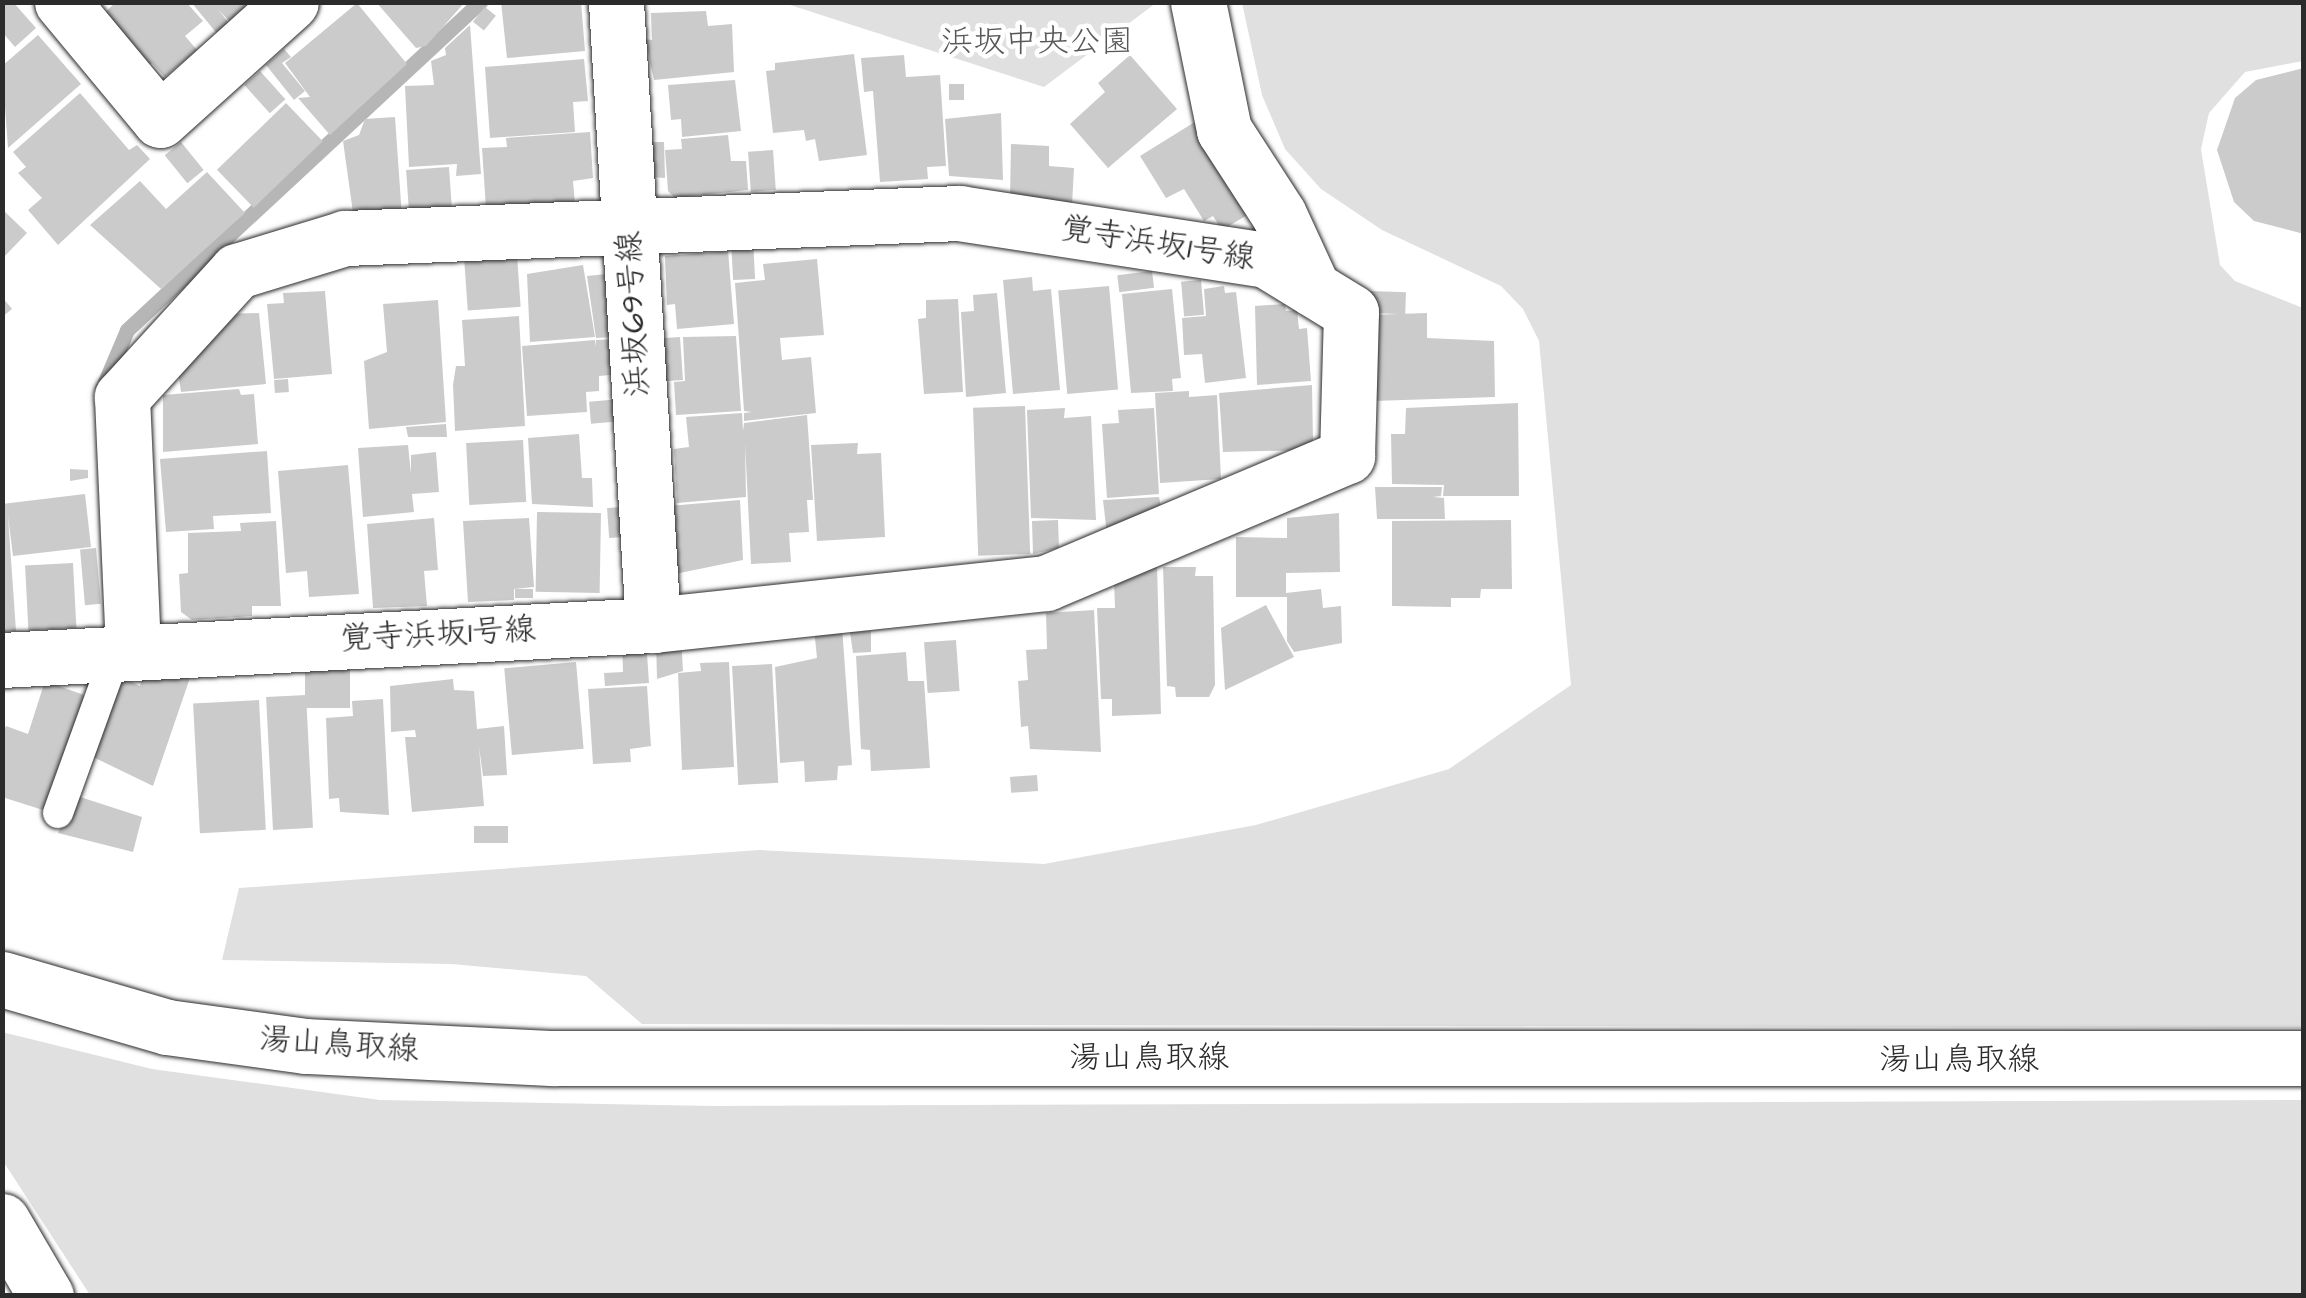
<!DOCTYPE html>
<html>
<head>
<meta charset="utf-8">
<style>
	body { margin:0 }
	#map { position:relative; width:2306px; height:1298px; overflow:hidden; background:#fff; font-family:"Architects Daughter","Klee One",sans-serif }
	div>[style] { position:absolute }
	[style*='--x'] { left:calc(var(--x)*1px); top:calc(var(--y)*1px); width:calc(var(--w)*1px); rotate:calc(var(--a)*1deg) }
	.green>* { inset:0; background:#e0e0e0 }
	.stream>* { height:15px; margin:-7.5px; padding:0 7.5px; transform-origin:7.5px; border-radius:7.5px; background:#b6b6b6 }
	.building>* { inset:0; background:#cbcbcb; transform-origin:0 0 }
	.roads { filter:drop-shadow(0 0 2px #2b2b2b) drop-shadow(0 0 2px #2b2b2b) }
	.service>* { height:30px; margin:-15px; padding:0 15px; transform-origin:15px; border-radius:15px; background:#fff }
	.minor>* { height:55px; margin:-27.5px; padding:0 27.5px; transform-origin:27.5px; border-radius:27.5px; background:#fff }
	.secondary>* { height:55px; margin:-27.5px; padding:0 27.5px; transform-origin:27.5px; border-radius:27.5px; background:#fff }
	span { translate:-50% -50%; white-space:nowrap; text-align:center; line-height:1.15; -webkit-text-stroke:9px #fff; paint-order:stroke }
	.park-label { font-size:32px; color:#585858 }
	.street-label { font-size:32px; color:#2b2b2b }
	.frame { position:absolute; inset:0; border:5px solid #2b2b2b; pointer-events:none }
</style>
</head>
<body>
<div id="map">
	<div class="green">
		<div style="clip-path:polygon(784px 3px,1156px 3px,1044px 87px)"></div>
		<div style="clip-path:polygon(1242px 3px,2303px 3px,2303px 61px,2245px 72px,2209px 113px,2201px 149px,2220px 265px,2235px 281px,2303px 308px,2303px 1028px,642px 1024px,586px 976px,451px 964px,222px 960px,239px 888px,759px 850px,1044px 864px,1256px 825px,1449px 769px,1571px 685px,1539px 341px,1523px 309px,1501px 286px,1382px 230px,1321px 189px,1285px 149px,1262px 95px)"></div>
		<div style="clip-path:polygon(2px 1032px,152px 1069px,380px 1100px,714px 1106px,2303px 1100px,2303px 1295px,90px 1295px,3px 1161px)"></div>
	</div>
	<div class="stream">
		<div style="--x:102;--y:389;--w:64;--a:-67"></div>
		<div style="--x:127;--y:330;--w:482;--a:-42.9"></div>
	</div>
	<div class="building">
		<div style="clip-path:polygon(2px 2px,13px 2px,36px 28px,15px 47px,2px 32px)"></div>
		<div style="clip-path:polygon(116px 2px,186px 2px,203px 21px,185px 36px,197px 50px,165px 77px,152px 63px,144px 70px,99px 18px)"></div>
		<div style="clip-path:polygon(191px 2px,255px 2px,237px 30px,218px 9px,231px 26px,219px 36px)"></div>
		<div style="clip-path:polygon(376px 2px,465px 2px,426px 46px,416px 48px)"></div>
		<div style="clip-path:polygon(501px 2px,581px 2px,585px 51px,507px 58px)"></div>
		<div style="clip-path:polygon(357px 3px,407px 64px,330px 135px,298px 98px,310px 97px,285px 63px)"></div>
		<div style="left:485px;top:7px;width:14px;height:19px;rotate:39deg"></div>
		<div style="clip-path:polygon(706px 11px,708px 26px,732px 24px,734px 72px,654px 80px,645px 39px,652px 40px,651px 13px)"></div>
		<div style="clip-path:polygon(470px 25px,481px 174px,456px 176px,457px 164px,409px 167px,405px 86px,434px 85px,431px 61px,446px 55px,445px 48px)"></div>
		<div style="clip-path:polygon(38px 35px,81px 84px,8px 148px,2px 66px)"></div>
		<div style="clip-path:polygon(284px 49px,291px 57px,282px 63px,305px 91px,294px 100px,266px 65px)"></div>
		<div style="clip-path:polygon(854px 54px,867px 155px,819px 161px,815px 139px,806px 141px,804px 130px,773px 133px,766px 71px,775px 70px,775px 63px)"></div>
		<div style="clip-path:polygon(904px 55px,906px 77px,940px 75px,946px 166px,927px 167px,928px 179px,880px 182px,873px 91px,864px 92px,861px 58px)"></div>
		<div style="clip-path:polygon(1130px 55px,1177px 109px,1108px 168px,1070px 124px,1105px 92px,1098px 83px)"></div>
		<div style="clip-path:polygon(584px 59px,588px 101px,573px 102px,575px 132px,490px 138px,485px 67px)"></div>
		<div style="clip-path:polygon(2304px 68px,2304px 234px,2254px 221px,2234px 202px,2217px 150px,2235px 98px,2256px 80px)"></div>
		<div style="left:260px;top:71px;width:38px;height:21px;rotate:48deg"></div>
		<div style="clip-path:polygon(735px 80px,741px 131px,682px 137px,681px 119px,671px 120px,668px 85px)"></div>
		<div style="left:949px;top:84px;width:15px;height:16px"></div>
		<div style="clip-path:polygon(80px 93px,129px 150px,137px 145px,150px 159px,58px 245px,28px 210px,42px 198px,18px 173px,26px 167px,13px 152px)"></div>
		<div style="left:286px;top:103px;width:53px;height:96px;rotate:46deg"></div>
		<div style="clip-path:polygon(1001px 113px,1003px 180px,949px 176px,945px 119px)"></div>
		<div style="clip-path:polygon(395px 117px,402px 217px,354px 220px,343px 141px,359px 135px,365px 119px)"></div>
		<div style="clip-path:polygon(1198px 120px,1254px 211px,1222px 230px,1213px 216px,1204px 221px,1184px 189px,1166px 198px,1140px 156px)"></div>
		<div style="clip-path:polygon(590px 132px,593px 178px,573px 181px,575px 204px,486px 209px,482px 148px,507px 147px,506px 138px)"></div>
		<div style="clip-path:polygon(728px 135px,731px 161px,746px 161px,748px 190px,675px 198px,668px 191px,665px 150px,682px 149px,681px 139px)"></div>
		<div style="left:181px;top:142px;width:36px;height:21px;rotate:51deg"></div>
		<div style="clip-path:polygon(652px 142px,664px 142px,665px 178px,651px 177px)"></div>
		<div style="clip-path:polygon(1011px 144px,1049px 146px,1049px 166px,1074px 168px,1072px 205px,1010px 198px)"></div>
		<div style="left:773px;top:150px;width:40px;height:25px;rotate:86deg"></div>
		<div style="left:449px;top:167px;width:46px;height:43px;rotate:86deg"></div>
		<div style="clip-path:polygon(207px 172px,245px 213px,161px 289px,90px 225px,140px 181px,166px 209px)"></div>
		<div style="clip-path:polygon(2px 209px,27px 233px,2px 259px)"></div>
		<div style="left:753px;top:239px;width:40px;height:22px;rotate:87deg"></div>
		<div style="clip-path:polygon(728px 251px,734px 324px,677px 329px,675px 304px,667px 305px,665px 256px)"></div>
		<div style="left:517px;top:255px;width:52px;height:53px;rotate:86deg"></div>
		<div style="clip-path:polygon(817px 259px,824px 335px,780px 338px,782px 360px,811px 357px,816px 413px,744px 421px,744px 413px,752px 412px,744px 411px,735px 283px,765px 280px,763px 264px)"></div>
		<div style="clip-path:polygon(583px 265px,595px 337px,530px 342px,527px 274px)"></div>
		<div style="left:1152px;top:271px;width:17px;height:35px;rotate:83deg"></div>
		<div style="clip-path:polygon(607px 274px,612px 337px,596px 338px,587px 276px)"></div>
		<div style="clip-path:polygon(1032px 277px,1033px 291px,1051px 289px,1060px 390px,1013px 394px,1003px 280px)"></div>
		<div style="left:1201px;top:280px;width:35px;height:20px;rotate:85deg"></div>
		<div style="left:1109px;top:286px;width:104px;height:51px;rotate:85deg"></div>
		<div style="clip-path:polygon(1224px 286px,1225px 293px,1236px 292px,1246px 378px,1205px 383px,1202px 354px,1184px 355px,1182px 318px,1206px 316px,1204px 289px)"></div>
		<div style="clip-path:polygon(1172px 289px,1181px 378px,1172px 379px,1173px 391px,1131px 393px,1122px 294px)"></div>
		<div style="clip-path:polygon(325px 291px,332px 374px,274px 379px,267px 304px,284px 303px,283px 293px)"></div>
		<div style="left:1370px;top:291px;width:36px;height:22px;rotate:2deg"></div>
		<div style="clip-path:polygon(997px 293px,1006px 393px,966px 397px,961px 312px,974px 311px,973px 295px)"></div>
		<div style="clip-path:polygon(2px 297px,12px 309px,2px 317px)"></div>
		<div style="clip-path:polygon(958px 299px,963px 392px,924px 394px,918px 319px,926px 318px,926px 300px)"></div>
		<div style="clip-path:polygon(438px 300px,446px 422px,369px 429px,364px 361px,387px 352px,383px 304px)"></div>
		<div style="clip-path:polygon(1285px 304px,1286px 311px,1297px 310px,1299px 329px,1307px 328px,1311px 381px,1257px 385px,1255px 306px)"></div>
		<div style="clip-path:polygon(259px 313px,266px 384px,181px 392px,176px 358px,223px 314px)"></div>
		<div style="clip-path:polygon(1427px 313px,1427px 338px,1494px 341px,1495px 397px,1373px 401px,1371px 315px)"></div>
		<div style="clip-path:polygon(519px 316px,525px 426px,455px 431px,453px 385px,456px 366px,465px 366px,462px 320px)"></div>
		<div style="clip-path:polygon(736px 336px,741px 411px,676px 415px,674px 382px,685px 381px,683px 337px)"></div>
		<div style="left:680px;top:337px;width:43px;height:30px;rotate:86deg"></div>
		<div style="clip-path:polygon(618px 339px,621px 374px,599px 376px,599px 391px,586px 392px,587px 412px,527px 416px,522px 346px,595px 340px,596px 347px,596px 340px)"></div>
		<div style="left:288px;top:379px;width:13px;height:14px;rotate:86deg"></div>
		<div style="clip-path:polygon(1312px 385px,1313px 442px,1307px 450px,1223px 452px,1219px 393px)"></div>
		<div style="clip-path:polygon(239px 389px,241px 395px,254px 394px,258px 444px,163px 452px,163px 395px)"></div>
		<div style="clip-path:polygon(1189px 391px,1189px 397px,1217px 395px,1221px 479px,1160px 483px,1155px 393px)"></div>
		<div style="left:621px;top:399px;width:22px;height:32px;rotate:85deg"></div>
		<div style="clip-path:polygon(1518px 403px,1519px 496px,1443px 496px,1444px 485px,1392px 484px,1391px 434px,1405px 434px,1406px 408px)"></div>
		<div style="left:1025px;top:406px;width:148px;height:52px;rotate:88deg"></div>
		<div style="clip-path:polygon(1065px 408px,1064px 418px,1091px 416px,1096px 520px,1031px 518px,1027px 410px)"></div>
		<div style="clip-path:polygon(1154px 408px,1159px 494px,1107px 498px,1102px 424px,1119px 423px,1118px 410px)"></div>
		<div style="clip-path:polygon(742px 413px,743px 431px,744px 423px,807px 415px,813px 500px,807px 500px,809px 532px,789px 533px,791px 562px,751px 564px,745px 443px,746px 497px,677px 503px,674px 449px,689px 447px,686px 417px)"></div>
		<div style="clip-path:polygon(446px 424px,447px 437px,408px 437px,406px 427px)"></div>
		<div style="clip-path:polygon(579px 434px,582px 478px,592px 478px,593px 507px,532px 504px,528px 438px)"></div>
		<div style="left:523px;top:440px;width:62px;height:57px;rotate:87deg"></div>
		<div style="clip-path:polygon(858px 443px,857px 454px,881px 453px,885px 537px,817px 541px,811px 445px)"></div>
		<div style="clip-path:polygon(408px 445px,411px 474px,411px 455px,436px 452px,439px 492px,412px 494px,414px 512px,363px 517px,358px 448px)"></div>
		<div style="clip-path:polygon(267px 451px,271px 513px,213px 516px,214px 529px,166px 532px,160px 459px)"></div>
		<div style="clip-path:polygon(348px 465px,359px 594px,309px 597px,307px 571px,286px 573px,278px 471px)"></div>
		<div style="clip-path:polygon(70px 469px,88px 470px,88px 478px,70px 481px)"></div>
		<div style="clip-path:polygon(1375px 487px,1442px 487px,1441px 496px,1433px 497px,1444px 498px,1445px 519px,1377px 519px)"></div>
		<div style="clip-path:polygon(85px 494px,91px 547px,13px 556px,8px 516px,16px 631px,2px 632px,2px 504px)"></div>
		<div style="clip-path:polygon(1159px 497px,1162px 512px,1107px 534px,1103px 500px)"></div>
		<div style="clip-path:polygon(740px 500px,743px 560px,675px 574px,668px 506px)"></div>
		<div style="left:623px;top:507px;width:30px;height:16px;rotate:86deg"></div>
		<div style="left:601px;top:513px;width:80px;height:64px;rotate:91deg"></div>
		<div style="clip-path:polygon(1339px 513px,1340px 572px,1286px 573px,1286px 593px,1321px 589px,1323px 608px,1341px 606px,1342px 643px,1294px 652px,1287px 641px,1287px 597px,1236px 597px,1236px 537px,1287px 538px,1287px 518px)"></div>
		<div style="clip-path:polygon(434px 518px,438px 570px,424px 571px,427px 606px,373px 608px,367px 524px)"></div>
		<div style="clip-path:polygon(529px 518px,534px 587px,514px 589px,514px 600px,468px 602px,463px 521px)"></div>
		<div style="clip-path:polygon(1058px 520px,1059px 548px,1033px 554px,1032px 521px)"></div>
		<div style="clip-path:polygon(1511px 520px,1512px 589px,1481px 589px,1480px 598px,1451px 598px,1451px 607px,1392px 606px,1392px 521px)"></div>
		<div style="clip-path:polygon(276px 521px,281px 606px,252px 606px,252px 616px,192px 620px,181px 612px,179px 574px,188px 573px,188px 533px,241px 531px,240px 523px)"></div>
		<div style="left:96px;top:548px;width:56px;height:16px;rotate:85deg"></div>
		<div style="left:73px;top:563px;width:65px;height:48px;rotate:87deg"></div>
		<div style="clip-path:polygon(1157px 565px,1161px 714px,1112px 716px,1112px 699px,1101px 699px,1097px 608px,1115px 608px,1114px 580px)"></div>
		<div style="clip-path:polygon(1163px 567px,1196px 567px,1195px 576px,1213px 576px,1215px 685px,1209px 697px,1176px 697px,1175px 687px,1167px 686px)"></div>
		<div style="left:533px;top:589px;width:9px;height:18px;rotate:90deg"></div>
		<div style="clip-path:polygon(1266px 605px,1294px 657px,1225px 690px,1221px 628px)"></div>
		<div style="clip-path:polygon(1094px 610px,1101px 752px,1030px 749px,1028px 726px,1021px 727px,1018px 681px,1028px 680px,1026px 650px,1047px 649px,1046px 613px)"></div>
		<div style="clip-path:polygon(842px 627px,852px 765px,838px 766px,837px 780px,805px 782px,804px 761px,780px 763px,775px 667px,817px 658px,814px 628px)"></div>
		<div style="clip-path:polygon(871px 631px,871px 652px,853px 653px,850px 632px)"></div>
		<div style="clip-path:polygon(681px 637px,683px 671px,657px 679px,656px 638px)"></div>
		<div style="clip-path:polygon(646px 639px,649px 683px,605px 686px,604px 673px,623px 672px,622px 640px)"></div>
		<div style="left:956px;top:640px;width:51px;height:32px;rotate:86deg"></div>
		<div style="clip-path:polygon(906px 652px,908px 681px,924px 681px,930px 768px,871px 771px,870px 750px,861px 749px,856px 656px)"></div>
		<div style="left:576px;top:662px;width:87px;height:72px;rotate:85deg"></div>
		<div style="clip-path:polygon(729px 662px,734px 767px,682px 770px,678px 673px,701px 671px,700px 663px)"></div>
		<div style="left:350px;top:664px;width:44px;height:45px;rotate:90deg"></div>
		<div style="left:772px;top:664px;width:119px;height:40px;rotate:87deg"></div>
		<div style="clip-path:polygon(194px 666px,153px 786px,89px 755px,119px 676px,140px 686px,144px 671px)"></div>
		<div style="clip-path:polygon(453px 679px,454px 690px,474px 691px,477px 729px,504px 726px,507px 775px,483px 776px,479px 747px,484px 806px,412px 812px,405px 737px,416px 737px,415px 730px,391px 732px,390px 686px)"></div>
		<div style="clip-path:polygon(50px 683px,87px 696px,43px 810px,2px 797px,2px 734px,6px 726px,28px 734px,44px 684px)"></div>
		<div style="clip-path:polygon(647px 686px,651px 746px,630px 749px,631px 762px,593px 764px,588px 689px)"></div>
		<div style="left:306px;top:695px;width:133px;height:40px;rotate:87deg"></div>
		<div style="clip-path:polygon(383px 699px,389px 815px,340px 812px,339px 798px,329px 799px,326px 718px,353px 716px,352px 701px)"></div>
		<div style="left:259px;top:700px;width:130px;height:66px;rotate:87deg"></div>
		<div style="left:1037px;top:775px;width:16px;height:27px;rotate:86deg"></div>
		<div style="clip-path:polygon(74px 795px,142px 817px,133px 852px,58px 833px)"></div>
		<div style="left:508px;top:826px;width:17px;height:34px;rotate:90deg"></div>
	</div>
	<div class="roads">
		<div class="service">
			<div style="--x:58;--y:813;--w:170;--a:-70.1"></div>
		</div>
		<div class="minor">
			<div style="--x:62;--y:2;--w:153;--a:50.3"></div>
			<div style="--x:160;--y:120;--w:176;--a:-42"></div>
			<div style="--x:616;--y:2;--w:624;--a:86.6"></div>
			<div style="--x:1198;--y:2;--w:131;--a:78.5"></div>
			<div style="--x:1224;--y:130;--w:101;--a:57.1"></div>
			<div style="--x:1279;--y:215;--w:81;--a:65.3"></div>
			<div style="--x:2;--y:660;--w:652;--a:-3.08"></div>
			<div style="--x:653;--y:625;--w:395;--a:-6.1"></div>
			<div style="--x:1046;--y:583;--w:327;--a:-22.9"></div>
			<div style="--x:1347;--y:456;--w:144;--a:-88.4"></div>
			<div style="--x:1351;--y:312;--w:100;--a:-148.5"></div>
			<div style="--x:1266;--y:260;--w:310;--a:-171.3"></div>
			<div style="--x:960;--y:213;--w:616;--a:177.67"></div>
			<div style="--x:345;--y:238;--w:113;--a:163"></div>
			<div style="--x:237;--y:271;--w:171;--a:132.4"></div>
			<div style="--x:122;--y:397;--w:255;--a:87.5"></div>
			<div style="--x:2;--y:1221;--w:87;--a:59.6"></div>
		</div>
		<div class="secondary">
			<div style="--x:2;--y:979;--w:172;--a:16.2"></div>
			<div style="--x:167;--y:1027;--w:140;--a:7.8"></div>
			<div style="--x:306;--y:1046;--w:247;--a:2.8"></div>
			<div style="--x:553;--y:1058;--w:1751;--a:0"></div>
		</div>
	</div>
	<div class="park-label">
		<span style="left:1037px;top:42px">浜坂中央公園</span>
	</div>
	<div class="street-label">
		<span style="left:1158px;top:244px;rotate:9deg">覚寺浜坂1号線</span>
		<span style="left:634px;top:314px;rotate:-93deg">浜坂69号線</span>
		<span style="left:438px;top:635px;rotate:-3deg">覚寺浜坂1号線</span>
		<span style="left:339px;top:1045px;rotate:4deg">湯山鳥取線</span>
		<span style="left:1149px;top:1058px">湯山鳥取線</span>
		<span style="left:1959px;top:1060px">湯山鳥取線</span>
	</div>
	<div class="frame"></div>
</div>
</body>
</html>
